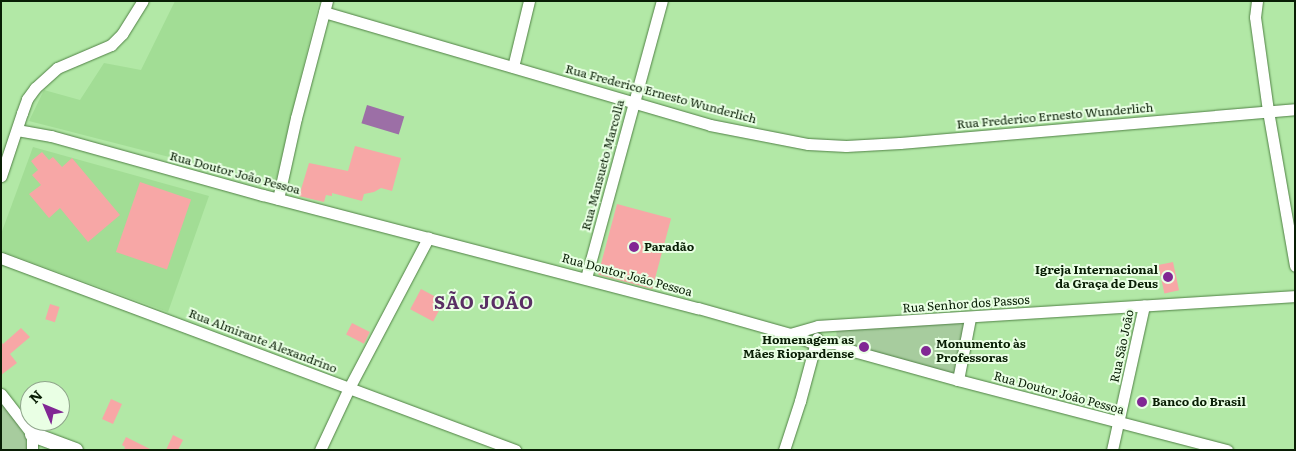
<!DOCTYPE html>
<html>
<head>
<meta charset="utf-8">
<style>
	body { margin:0 }
	#map { position:relative; width:1296px; height:451px; overflow:hidden; background:#b2e8a6; font-family:Literata,serif }
	div>[style] { position:absolute }
	[style*='--x'] { left:calc(var(--x)*1px); top:calc(var(--y)*1px); width:calc(var(--w)*1px); rotate:calc(var(--a)*1deg) }
	.built>* { inset:0; background:#a2dd95 }
	.green>* { inset:0; background:#a7cc9e }
	.water>* { inset:0; background:#9c6fa6; transform-origin:0 0 }
	.building>* { inset:0; background:#f7a7a6; transform-origin:0 0 }
	.roads { filter:drop-shadow(0 0 1px #508145) drop-shadow(0 0 1px #508145) }
	.street>* { height:11px; margin:-5.5px; padding:0 5.5px; transform-origin:5.5px; border-radius:5.5px; background:#fff }
	.secondary>* { height:15px; margin:-7.5px; padding:0 7.5px; transform-origin:7.5px; border-radius:7.5px; background:#fff }
	.dots>* { width:14px; height:14px; translate:-50% -50%; box-sizing:border-box; border:2px solid #e9ffe4; border-radius:50% }
	span { translate:-50% -50%; white-space:nowrap; text-align:center; line-height:1.15; -webkit-text-stroke:4px #e9ffe4; paint-order:stroke }
	.street-label { font-size:12px; color:#091e05 }
	.poi-label { font-size:12px; color:#091e05; font-weight:700 }
	.left { translate:0 -50%; text-align:left }
	.right { translate:-100% -50%; text-align:right }
	.district-label { font-size:18px; color:#592f64; font-weight:700; letter-spacing:1px }
	.frame { position:absolute; inset:0; border:2px solid #091e05; pointer-events:none }
	.north { position:absolute; left:20px; top:381px; width:50px; height:50px; box-sizing:border-box; background:#e9ffe4; border:1px solid #8fa58b; border-radius:50%; rotate:315deg; font-size:14px; font-weight:700; line-height:20px; text-align:center; color:#091e05 }
	.north::after { content:''; display:block; margin:auto; width:18px; height:22px; background:#812794; clip-path:polygon(50% 0,100% 100%,50% 72%,0 100%) }
</style>
</head>
<body>
<div id="map">
	<div class="built">
		<div style="clip-path:polygon(175px 1px,319px 1px,275px 184px,29px 121px,44px 90px,80px 100px,104px 63px,141px 70px)"></div>
		<div style="clip-path:polygon(33px 147px,209px 196px,168px 312px,1px 251px,1px 234px)"></div>
	</div>
	<div class="green">
		<div style="clip-path:polygon(970px 319px,957px 379px,837px 343px,836px 326px)"></div>
		<div style="clip-path:polygon(1px 401px,26px 437px,27px 450px,1px 450px)"></div>
	</div>
	<div class="water">
		<div style="left:367px;top:105px;width:39px;height:19px;rotate:17deg"></div>
	</div>
	<div class="building">
		<div style="clip-path:polygon(355px 146px,401px 158px,392px 191px,381px 188px,374px 192px,364px 194px,362px 201px,332px 193px,332px 196px,326px 195px,324px 202px,299px 196px,309px 163px,348px 171px)"></div>
		<div style="clip-path:polygon(42px 152px,49px 160px,53px 157px,62px 167px,72px 158px,120px 215px,88px 242px,60px 208px,49px 218px,29px 194px,41px 185px,32px 175px,38px 170px,31px 161px)"></div>
		<div style="left:140px;top:182px;width:54px;height:74px;rotate:19deg"></div>
		<div style="left:617px;top:204px;width:56px;height:73px;rotate:15deg"></div>
		<div style="left:1173px;top:262px;width:29px;height:15px;rotate:78deg"></div>
		<div style="left:421px;top:289px;width:26px;height:23px;rotate:28deg"></div>
		<div style="left:50px;top:304px;width:10px;height:16px;rotate:17deg"></div>
		<div style="left:352px;top:323px;width:20px;height:13px;rotate:27deg"></div>
		<div style="clip-path:polygon(21px 328px,30px 337px,10px 354px,17px 363px,1px 375px,1px 342px,3px 344px)"></div>
		<div style="left:111px;top:399px;width:12px;height:22px;rotate:24deg"></div>
		<div style="clip-path:polygon(173px 435px,183px 440px,178px 450px,166px 450px)"></div>
		<div style="clip-path:polygon(126px 437px,152px 450px,124px 450px,125px 447px,122px 445px)"></div>
	</div>
	<div class="roads">
		<div class="street">
			<div style="--x:1257;--y:1;--w:16;--a:97"></div>
			<div style="--x:1255;--y:17;--w:95;--a:82.1"></div>
			<div style="--x:1268;--y:111;--w:157;--a:80.1"></div>
			<div style="--x:324;--y:12;--w:402;--a:16.3"></div>
			<div style="--x:710;--y:125;--w:100;--a:11"></div>
			<div style="--x:808;--y:144;--w:38;--a:3"></div>
			<div style="--x:846;--y:146;--w:54;--a:-3.2"></div>
			<div style="--x:900;--y:143;--w:396;--a:-4.9"></div>
			<div style="--x:513;--y:67;--w:68;--a:-76.4"></div>
			<div style="--x:17;--y:130;--w:35;--a:10"></div>
			<div style="--x:51;--y:136;--w:220;--a:15.6"></div>
			<div style="--x:263;--y:195;--w:449;--a:14.6"></div>
			<div style="--x:698;--y:308;--w:96;--a:15.8"></div>
			<div style="--x:790;--y:334;--w:28;--a:21"></div>
			<div style="--x:816;--y:344;--w:20;--a:-3"></div>
			<div style="--x:836;--y:343;--w:12;--a:31"></div>
			<div style="--x:846;--y:349;--w:116;--a:15.5"></div>
			<div style="--x:958;--y:380;--w:278;--a:14.6"></div>
			<div style="--x:1;--y:176;--w:66;--a:-71.6"></div>
			<div style="--x:22;--y:113;--w:15;--a:-70"></div>
			<div style="--x:27;--y:99;--w:14;--a:-54"></div>
			<div style="--x:35;--y:88;--w:30;--a:-42"></div>
			<div style="--x:57;--y:68;--w:59;--a:-23.1"></div>
			<div style="--x:111;--y:45;--w:16;--a:-45"></div>
			<div style="--x:122;--y:34;--w:39;--a:-58"></div>
			<div style="--x:278;--y:199;--w:83;--a:-77.5"></div>
			<div style="--x:296;--y:118;--w:121;--a:-75.2"></div>
			<div style="--x:1;--y:258;--w:549;--a:20.48"></div>
			<div style="--x:586;--y:278;--w:287;--a:-74.7"></div>
			<div style="--x:790;--y:334;--w:29;--a:-16"></div>
			<div style="--x:818;--y:326;--w:478;--a:-3.6"></div>
			<div style="--x:958;--y:380;--w:63;--a:-79"></div>
			<div style="--x:1;--y:394;--w:51;--a:52.2"></div>
			<div style="--x:32;--y:434;--w:16;--a:90"></div>
			<div style="--x:320;--y:450;--w:68;--a:-64.9"></div>
			<div style="--x:349;--y:388;--w:170;--a:-62.2"></div>
			<div style="--x:784;--y:450;--w:52;--a:-71.9"></div>
			<div style="--x:800;--y:401;--w:65;--a:-74.9"></div>
			<div style="--x:1112;--y:450;--w:148;--a:-77.5"></div>
		</div>
		<div class="secondary">
			<div style="--x:32;--y:434;--w:46;--a:20.4"></div>
		</div>
	</div>
	<div class="dots">
		<div style="left:634px;top:247px;background:#812794"></div>
		<div style="left:1168px;top:277px;background:#812794"></div>
		<div style="left:864px;top:347px;background:#812794"></div>
		<div style="left:926px;top:351px;background:#812794"></div>
		<div style="left:1142px;top:402px;background:#812794"></div>
	</div>
	<div class="street-label">
		<span style="left:661px;top:94px;rotate:15deg">Rua Frederico Ernesto Wunderlich</span>
		<span style="left:1055px;top:116px;rotate:-5deg">Rua Frederico Ernesto Wunderlich</span>
		<span style="left:603px;top:165px;rotate:-75deg">Rua Mansueto Marcolla</span>
		<span style="left:235px;top:173px;rotate:15deg">Rua Doutor João Pessoa</span>
		<span style="left:627px;top:275px;rotate:15deg">Rua Doutor João Pessoa</span>
		<span style="left:966px;top:304px;rotate:-4deg">Rua Senhor dos Passos</span>
		<span style="left:263px;top:341px;rotate:21deg">Rua Almirante Alexandrino</span>
		<span style="left:1122px;top:346px;rotate:-78deg">Rua São João</span>
		<span style="left:1059px;top:393px;rotate:15deg">Rua Doutor João Pessoa</span>
	</div>
	<div class="poi-label">
		<span class="left" style="left:644px;top:247px">Paradão</span>
		<span class="right" style="left:1158px;top:277px">Igreja Internacional<br>da Graça de Deus</span>
		<span class="right" style="left:854px;top:347px">Homenagem as<br>Mães Riopardense</span>
		<span class="left" style="left:936px;top:351px">Monumento às<br>Professoras</span>
		<span class="left" style="left:1152px;top:402px">Banco do Brasil</span>
	</div>
	<div class="district-label">
		<span style="left:484px;top:302px">SÃO JOÃO</span>
	</div>
	<div class="frame"></div>
	<div class="north">N</div>
</div>
</body>
</html>
